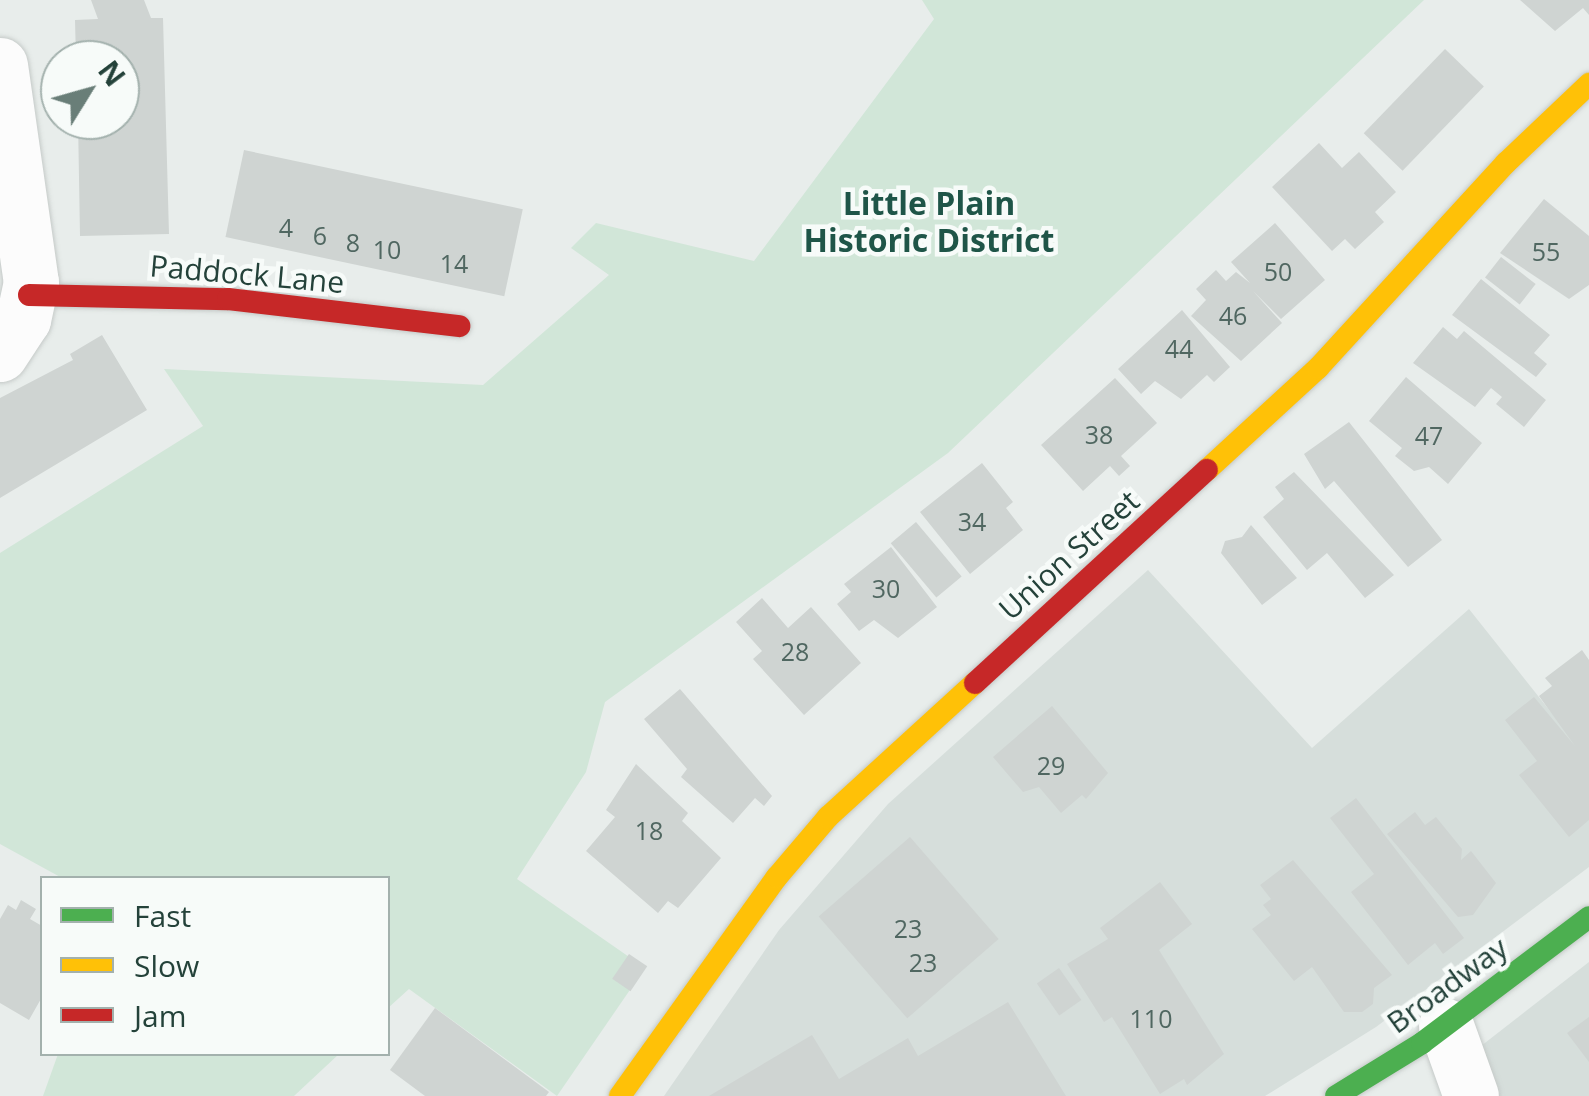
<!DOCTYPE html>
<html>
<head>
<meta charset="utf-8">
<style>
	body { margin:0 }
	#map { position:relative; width:1589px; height:1096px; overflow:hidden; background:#e8edeb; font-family:"Open Sans",sans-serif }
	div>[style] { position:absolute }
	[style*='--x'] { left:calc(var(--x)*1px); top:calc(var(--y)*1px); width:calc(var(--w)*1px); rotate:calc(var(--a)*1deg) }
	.built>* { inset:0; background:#d6dedb }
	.green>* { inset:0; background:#d1e6d8 }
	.building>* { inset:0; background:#cfd4d2; transform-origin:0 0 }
	.roads { filter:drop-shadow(0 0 2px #c5cac8) drop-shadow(0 0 2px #c5cac8) }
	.street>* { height:55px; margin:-27.5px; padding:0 27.5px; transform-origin:27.5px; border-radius:27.5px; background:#fcfcfc }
	.fast>* { height:22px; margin:-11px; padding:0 11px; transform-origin:11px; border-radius:11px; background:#4caf50 }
	.slow>* { height:22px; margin:-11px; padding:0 11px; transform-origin:11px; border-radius:11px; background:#ffc107 }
	.jam>* { height:22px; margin:-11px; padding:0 11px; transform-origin:11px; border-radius:11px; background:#c62828 }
	span { translate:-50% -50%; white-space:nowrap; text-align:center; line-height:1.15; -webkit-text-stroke:9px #f7fbf9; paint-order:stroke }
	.number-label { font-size:25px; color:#506761 }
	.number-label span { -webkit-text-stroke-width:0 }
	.street-label { font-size:30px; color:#24423a }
	.neighbourhood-label { font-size:32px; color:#1f5548; font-weight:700 }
	.legend { position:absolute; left:40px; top:876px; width:350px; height:180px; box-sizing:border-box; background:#f7fbf9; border:2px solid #a3b1ad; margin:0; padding:12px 18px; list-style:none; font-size:30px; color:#24423a }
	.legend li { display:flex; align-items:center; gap:20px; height:50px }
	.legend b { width:50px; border:2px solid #a3b1ad }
	.north { position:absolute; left:40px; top:40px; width:100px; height:100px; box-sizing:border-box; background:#f7fbf9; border:2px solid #a3b1ad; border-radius:50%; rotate:53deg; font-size:28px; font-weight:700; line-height:40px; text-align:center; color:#24423a }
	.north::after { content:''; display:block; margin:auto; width:35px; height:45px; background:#697e78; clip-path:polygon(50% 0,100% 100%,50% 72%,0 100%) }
</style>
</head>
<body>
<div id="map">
	<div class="built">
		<div style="clip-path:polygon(1148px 570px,1312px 748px,1469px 609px,1589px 760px,1589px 867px,1376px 1027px,1265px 1096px,664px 1096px,779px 930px,888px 804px)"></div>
		<div style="clip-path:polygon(1589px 962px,1589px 1096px,1492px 1096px,1481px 1046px)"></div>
	</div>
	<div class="green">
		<div style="clip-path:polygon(922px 0,1424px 0,948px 453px,605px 702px,586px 772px,517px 879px,645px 968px,557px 1096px,409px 989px,388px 1008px,388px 878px,62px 878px,0 844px,0 553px,203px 426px,164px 369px,483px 385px,609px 275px,571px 248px,596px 223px,754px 261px,934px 19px)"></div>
		<div style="clip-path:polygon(58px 1054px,339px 1054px,294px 1096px,43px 1096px)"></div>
	</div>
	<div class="building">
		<div style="clip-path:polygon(91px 0,144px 0,151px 18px,163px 18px,169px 234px,80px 236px,78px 120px,120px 120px,120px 60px,76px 60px,75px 20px,98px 19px)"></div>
		<div style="clip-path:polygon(1520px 0,1589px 0,1589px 15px,1583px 8px,1555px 31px)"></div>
		<div style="left:1445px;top:49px;width:54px;height:117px;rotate:44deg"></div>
		<div style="clip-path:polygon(1319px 143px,1342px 168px,1359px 152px,1396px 192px,1375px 212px,1384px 222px,1355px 249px,1345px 239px,1332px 251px,1272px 187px)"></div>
		<div style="left:244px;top:150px;width:285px;height:89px;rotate:12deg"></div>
		<div style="clip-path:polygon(1544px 199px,1589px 236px,1589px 285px,1569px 299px,1500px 253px)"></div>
		<div style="clip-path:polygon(1275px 223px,1325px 280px,1281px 319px,1253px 291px,1282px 323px,1241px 361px,1191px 316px,1206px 300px,1196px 289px,1216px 270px,1226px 281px,1236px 272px,1250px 283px,1231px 262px)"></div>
		<div style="left:1501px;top:257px;width:44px;height:26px;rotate:38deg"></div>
		<div style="clip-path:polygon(1481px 279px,1550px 335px,1534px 353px,1547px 364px,1536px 377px,1452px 315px)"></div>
		<div style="clip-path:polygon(1182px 310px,1230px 367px,1214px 382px,1207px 375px,1181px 399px,1155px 381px,1141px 394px,1118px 369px)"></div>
		<div style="clip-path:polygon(1443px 327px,1457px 339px,1464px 331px,1546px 400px,1524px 427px,1496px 404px,1502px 397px,1491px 388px,1475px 407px,1413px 363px)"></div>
		<div style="clip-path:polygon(102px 335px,147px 410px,0 498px,0 398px,73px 360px,70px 354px)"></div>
		<div style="clip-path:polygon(1406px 377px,1482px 443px,1448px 484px,1429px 467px,1414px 471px,1395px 456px,1402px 448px,1369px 421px)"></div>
		<div style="clip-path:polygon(1115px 378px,1157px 423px,1121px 456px,1130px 466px,1119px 476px,1110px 466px,1083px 491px,1041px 445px)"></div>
		<div style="clip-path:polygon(1349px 422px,1442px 540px,1408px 567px,1334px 481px,1325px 489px,1304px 454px)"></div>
		<div style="clip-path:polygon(982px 463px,1013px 502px,1006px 508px,1023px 530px,970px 574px,920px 512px)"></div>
		<div style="clip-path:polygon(1294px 472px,1394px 575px,1365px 598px,1327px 553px,1307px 570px,1263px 517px,1284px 499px,1275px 487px)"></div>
		<div style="left:916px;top:522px;width:71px;height:33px;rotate:50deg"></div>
		<div style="clip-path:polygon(1251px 525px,1297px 578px,1262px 605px,1221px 553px,1225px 541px,1242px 537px)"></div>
		<div style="clip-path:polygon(891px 547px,937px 607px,898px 638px,874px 620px,859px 631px,837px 604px,851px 592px,844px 584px)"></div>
		<div style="clip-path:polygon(762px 598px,788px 628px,811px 607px,861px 663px,804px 715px,753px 659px,762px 651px,736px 622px)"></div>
		<div style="clip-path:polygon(1582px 650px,1589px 660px,1589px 820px,1569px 837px,1519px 775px,1537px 761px,1505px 720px,1534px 697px,1575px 746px,1539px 696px,1552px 686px,1545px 678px)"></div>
		<div style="clip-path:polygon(680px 689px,772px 796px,764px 806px,755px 798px,733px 823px,681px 777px,687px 769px,644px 719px)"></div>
		<div style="clip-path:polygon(1052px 706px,1108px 773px,1086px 799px,1082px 795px,1061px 813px,1039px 787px,1023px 792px,993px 757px)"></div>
		<div style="clip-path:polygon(636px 764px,688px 813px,682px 821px,721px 858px,678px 908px,668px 901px,658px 913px,586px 851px,615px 817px,606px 810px)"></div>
		<div style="clip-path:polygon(1356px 798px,1464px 938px,1443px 954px,1435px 943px,1408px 965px,1351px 892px,1374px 874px,1330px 818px)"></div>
		<div style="clip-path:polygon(1415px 812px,1425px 825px,1436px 817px,1462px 849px,1461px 860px,1471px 851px,1496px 883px,1473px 915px,1458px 917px,1387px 834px)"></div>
		<div style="left:910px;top:837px;width:135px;height:121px;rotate:49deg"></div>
		<div style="clip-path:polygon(1293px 860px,1392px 975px,1374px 988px,1373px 1004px,1362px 1012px,1344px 1012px,1312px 967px,1294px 981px,1252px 929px,1271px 915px,1263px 905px,1271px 899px,1260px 885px)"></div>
		<div style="clip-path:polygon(1160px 882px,1192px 924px,1159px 950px,1224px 1054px,1187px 1085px,1184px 1079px,1160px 1094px,1112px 1017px,1104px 1022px,1067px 964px,1108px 939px,1100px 928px)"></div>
		<div style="clip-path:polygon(21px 900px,36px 909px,30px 919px,42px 926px,42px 997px,29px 1020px,0 1003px,0 919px,8px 905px,16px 910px)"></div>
		<div style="left:629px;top:954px;width:22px;height:30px;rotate:34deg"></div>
		<div style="left:1059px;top:968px;width:39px;height:27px;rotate:55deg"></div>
		<div style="clip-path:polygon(1008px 1002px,1066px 1096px,709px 1096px,812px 1035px,839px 1079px,908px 1038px,918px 1056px)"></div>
		<div style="clip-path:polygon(435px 1008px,549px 1092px,546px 1096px,425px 1096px,390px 1070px)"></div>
		<div style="clip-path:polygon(1589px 1017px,1589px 1062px,1567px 1033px)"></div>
	</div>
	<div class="roads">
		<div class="street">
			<div style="--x:0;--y:65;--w:219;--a:81.9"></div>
			<div style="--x:31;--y:282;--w:38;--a:102"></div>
			<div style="--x:23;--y:319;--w:42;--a:123.3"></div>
			<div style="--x:1446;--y:1026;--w:74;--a:70.3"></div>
		</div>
		<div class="fast">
			<div style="--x:1336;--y:1096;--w:101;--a:-31.6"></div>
			<div style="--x:1422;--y:1043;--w:209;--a:-37"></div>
		</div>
		<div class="slow">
			<div style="--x:1207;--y:470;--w:151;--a:-42.6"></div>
			<div style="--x:1318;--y:368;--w:278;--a:-47.5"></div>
			<div style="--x:1506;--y:163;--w:115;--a:-43.6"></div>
			<div style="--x:620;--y:1096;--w:269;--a:-54.4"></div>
			<div style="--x:777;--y:877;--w:79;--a:-49.6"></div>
			<div style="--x:828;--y:817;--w:199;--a:-42.4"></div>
		</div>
		<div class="jam">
			<div style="--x:29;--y:295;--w:199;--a:1.2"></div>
			<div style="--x:228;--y:299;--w:233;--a:6.7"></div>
			<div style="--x:975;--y:683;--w:315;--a:-42.6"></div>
		</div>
	</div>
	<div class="number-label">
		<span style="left:286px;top:227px">4</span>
		<span style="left:320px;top:235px">6</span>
		<span style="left:353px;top:242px">8</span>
		<span style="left:387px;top:249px">10</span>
		<span style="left:1546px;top:251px">55</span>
		<span style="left:454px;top:263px">14</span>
		<span style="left:1278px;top:271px">50</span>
		<span style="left:1233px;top:315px">46</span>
		<span style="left:1179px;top:348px">44</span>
		<span style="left:1099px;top:434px">38</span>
		<span style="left:1429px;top:435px">47</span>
		<span style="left:972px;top:521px">34</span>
		<span style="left:886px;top:588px">30</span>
		<span style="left:795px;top:651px">28</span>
		<span style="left:1051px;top:765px">29</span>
		<span style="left:649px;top:830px">18</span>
		<span style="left:908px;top:928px">23</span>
		<span style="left:923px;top:962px">23</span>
		<span style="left:1151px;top:1018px">110</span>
	</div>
	<div class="street-label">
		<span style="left:247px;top:274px;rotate:5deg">Paddock Lane</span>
		<span style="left:1069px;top:555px;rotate:-42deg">Union Street</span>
		<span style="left:1447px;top:985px;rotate:-36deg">Broadway</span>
	</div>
	<div class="neighbourhood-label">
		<span style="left:929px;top:222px">Little Plain<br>Historic District</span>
	</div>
	<ul class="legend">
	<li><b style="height:12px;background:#4caf50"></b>Fast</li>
	<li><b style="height:12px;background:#ffc107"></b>Slow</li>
	<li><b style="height:12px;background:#c62828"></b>Jam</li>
	</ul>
	<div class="north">N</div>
</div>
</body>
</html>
